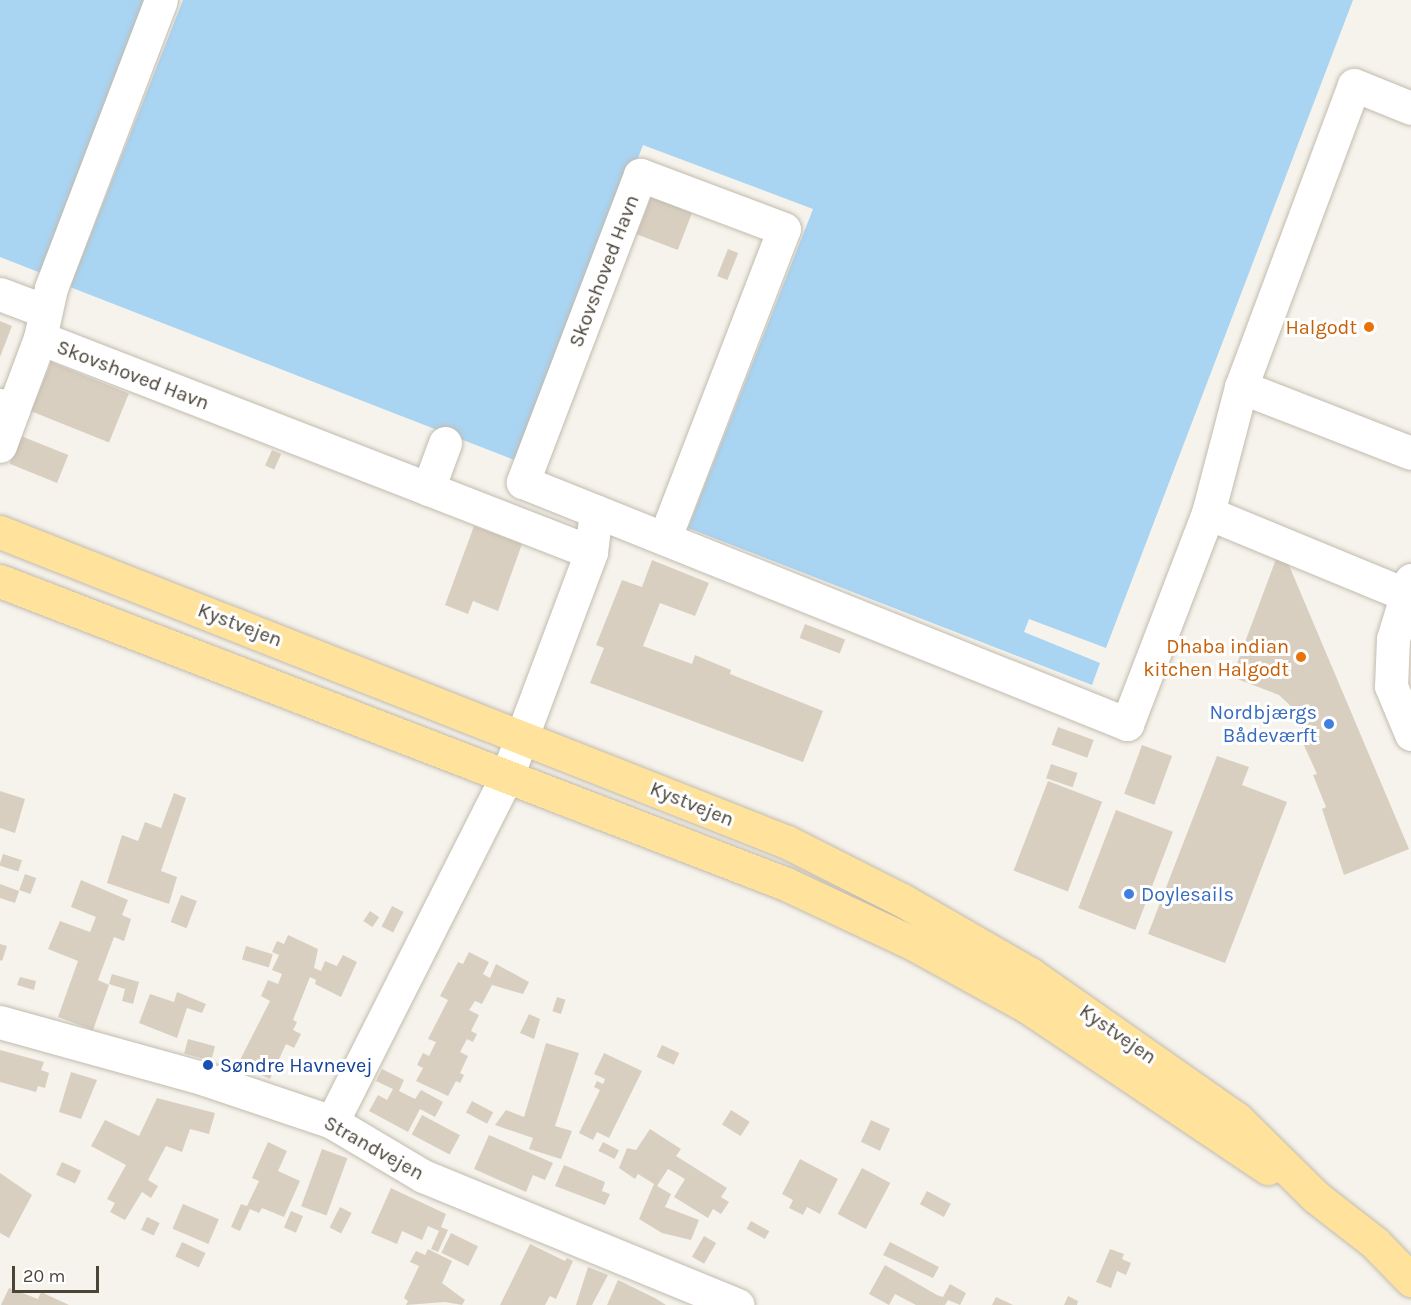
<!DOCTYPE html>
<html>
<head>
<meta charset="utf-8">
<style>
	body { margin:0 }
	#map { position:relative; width:1411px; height:1305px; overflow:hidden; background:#f6f3ec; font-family:Karla,sans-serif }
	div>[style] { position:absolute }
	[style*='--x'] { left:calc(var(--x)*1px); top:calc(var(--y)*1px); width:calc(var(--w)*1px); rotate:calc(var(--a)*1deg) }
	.water>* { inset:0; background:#a9d4f2 }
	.building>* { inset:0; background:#d8cfc1; transform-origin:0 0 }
	.roads { filter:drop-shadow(0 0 2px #c2bbae) drop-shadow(0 0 2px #c2bbae) }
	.minor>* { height:33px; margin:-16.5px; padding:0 16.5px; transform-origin:16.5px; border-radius:16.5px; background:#fff }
	.major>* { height:33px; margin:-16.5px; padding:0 16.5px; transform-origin:16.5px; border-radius:16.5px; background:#ffe39c }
	.dots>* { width:16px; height:16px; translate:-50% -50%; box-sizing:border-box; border:3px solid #fff; border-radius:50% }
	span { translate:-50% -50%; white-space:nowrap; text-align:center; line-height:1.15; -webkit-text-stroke:6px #fff; paint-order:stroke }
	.street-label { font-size:20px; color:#4b4439 }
	.food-label { font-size:20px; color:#c56008 }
	.right { translate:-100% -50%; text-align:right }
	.shop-label { font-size:20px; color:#366cbe }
	.left { translate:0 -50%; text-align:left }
	.transit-label { font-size:20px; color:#164399 }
	.scale { position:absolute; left:12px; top:1266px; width:87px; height:27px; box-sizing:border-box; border:3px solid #4b4439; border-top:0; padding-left:8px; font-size:18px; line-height:21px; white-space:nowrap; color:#4b4439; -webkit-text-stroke:4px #fff; paint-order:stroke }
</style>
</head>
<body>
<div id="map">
	<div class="water">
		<div style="clip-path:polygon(0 0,148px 0,41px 273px,0 257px)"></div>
		<div style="clip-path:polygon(183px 0,1353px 0,1106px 648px,1029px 619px,1024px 632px,1100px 663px,1092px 685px,688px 528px,813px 209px,643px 145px,522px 463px,70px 287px)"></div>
	</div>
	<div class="building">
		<div style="left:651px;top:197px;width:44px;height:40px;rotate:21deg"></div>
		<div style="left:728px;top:249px;width:11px;height:29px;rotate:22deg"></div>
		<div style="clip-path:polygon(0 321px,12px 326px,0 357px)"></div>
		<div style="left:51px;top:362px;width:84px;height:53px;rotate:22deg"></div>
		<div style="left:21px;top:436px;width:51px;height:30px;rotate:22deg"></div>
		<div style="left:272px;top:450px;width:10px;height:17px;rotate:24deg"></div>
		<div style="clip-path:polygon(474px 526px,522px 544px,498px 611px,473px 601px,468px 614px,445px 605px)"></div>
		<div style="clip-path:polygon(1276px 559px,1288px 563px,1409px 849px,1344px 875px,1322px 809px,1326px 807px,1313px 775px,1317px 774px,1302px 741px,1307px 739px,1295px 710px,1279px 695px,1232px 677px)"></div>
		<div style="clip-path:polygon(652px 560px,709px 583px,695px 616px,660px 603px,643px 646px,692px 664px,695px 655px,731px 670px,730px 674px,823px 711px,803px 762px,590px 683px,604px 648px,596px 645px,622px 580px,642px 587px)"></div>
		<div style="left:805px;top:624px;width:43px;height:15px;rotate:21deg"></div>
		<div style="left:1058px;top:727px;width:38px;height:19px;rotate:20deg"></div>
		<div style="left:1142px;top:745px;width:32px;height:52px;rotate:20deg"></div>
		<div style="clip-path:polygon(1217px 756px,1249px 767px,1242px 785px,1287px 802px,1225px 963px,1148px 934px)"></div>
		<div style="left:1051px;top:764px;width:28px;height:15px;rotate:19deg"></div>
		<div style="left:1048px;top:781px;width:58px;height:96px;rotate:21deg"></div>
		<div style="clip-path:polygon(0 791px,25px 799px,15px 833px,0 828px)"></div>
		<div style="clip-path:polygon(174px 793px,186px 798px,161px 871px,177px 877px,169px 904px,107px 883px,122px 835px,138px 841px,145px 822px,161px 828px)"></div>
		<div style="left:1116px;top:810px;width:61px;height:105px;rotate:21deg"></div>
		<div style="left:3px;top:854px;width:20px;height:12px;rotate:18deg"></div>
		<div style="left:25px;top:874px;width:12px;height:17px;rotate:20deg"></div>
		<div style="clip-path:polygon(81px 880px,128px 900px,122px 915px,131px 919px,124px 941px,114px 937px,98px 980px,109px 985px,93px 1030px,58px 1017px,78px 961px,48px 949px,60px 921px,90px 932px,96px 917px,71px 907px)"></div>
		<div style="clip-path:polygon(0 884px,19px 891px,15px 903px,0 898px)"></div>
		<div style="left:181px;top:895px;width:17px;height:29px;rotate:21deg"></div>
		<div style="left:392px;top:906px;width:13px;height:23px;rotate:27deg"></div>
		<div style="left:370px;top:911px;width:11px;height:12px;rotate:34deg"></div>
		<div style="clip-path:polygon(288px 935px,318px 949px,314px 968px,321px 971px,325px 961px,337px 966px,343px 955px,357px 962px,341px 997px,315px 984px,316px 980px,310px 977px,293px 1020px,297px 1022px,293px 1030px,301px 1034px,294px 1048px,286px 1044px,270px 1079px,238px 1064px,270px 1001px,261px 996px,268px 980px,278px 984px,282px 974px,272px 970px,279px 955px,272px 952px,277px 941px,284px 944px)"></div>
		<div style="clip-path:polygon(0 944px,7px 946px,2px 961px,0 960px)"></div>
		<div style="left:246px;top:946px;width:28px;height:14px;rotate:17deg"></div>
		<div style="clip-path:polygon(469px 952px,489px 962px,483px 974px,490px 978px,496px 964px,529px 982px,523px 994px,492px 985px,482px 1004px,475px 1001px,469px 1010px,479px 1015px,471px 1031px,477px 1034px,473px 1042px,467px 1039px,460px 1052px,468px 1056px,460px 1073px,464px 1075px,460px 1083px,456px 1081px,448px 1096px,416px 1081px,423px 1068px,417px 1065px,423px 1053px,429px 1056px,436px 1042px,428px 1039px,448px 1000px,440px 996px,458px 962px,463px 964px)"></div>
		<div style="clip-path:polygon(112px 974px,139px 982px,133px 1004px,122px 1001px,125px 989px,109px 984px)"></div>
		<div style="clip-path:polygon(20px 977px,36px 981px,34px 990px,17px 985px)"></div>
		<div style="clip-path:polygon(177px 992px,206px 1004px,202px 1013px,187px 1008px,177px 1038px,139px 1023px,150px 994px,174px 1002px)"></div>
		<div style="left:557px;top:997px;width:9px;height:15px;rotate:18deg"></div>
		<div style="clip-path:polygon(529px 1014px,540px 1019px,534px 1039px,520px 1033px)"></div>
		<div style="left:188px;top:1039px;width:28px;height:15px;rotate:15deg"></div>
		<div style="clip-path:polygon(546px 1043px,579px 1053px,555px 1126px,572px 1131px,561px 1159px,529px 1149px,533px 1138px,495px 1125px,506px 1110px,524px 1117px)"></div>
		<div style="left:662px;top:1045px;width:19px;height:13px;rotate:25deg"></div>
		<div style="clip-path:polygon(0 1050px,44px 1062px,41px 1070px,49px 1073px,45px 1088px,38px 1086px,36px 1092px,0 1082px)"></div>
		<div style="clip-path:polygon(604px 1053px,642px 1071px,609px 1138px,597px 1132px,593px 1140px,579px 1133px,600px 1090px,594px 1087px,597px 1081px,603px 1084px,605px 1079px,594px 1074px)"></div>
		<div style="clip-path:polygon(382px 1069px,404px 1080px,399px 1091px,415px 1099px,421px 1090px,443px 1102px,435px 1117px,420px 1109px,408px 1132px,369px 1111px,378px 1095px,387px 1100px,393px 1089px,376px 1081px)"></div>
		<div style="clip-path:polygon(71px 1072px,97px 1080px,81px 1119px,59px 1112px)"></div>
		<div style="clip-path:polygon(157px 1098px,215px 1113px,209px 1134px,190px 1129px,182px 1152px,166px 1146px,148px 1180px,158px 1186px,151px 1198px,142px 1192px,125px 1220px,110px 1212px,115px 1203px,107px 1199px,126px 1165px,91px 1146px,105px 1120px,139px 1136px)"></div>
		<div style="left:472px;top:1101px;width:24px;height:13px;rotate:28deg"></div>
		<div style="left:731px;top:1110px;width:22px;height:17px;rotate:32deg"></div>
		<div style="left:422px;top:1115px;width:43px;height:22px;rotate:28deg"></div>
		<div style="left:871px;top:1120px;width:21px;height:24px;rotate:25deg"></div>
		<div style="clip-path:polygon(650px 1129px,681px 1149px,676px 1156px,727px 1188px,721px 1197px,729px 1202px,721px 1214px,713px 1209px,708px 1218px,674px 1197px,685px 1179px,668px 1169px,657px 1186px,671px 1194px,665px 1207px,699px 1220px,691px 1240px,662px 1233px,639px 1219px,654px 1184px,638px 1174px,635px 1179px,619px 1168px,627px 1148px,636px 1150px)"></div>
		<div style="clip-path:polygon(489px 1135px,553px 1163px,545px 1180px,533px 1175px,526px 1192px,474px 1169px)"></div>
		<div style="clip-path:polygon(268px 1142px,287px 1151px,278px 1171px,300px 1181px,284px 1217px,262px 1208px,259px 1213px,250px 1209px,240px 1231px,231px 1227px,241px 1204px,247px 1206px,259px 1181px,252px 1178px)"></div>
		<div style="left:603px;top:1142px;width:18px;height:10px;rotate:27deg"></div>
		<div style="left:322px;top:1149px;width:27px;height:61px;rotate:20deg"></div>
		<div style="clip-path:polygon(800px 1159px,838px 1179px,820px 1214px,807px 1207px,803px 1215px,789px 1208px,793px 1200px,782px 1194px)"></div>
		<div style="left:62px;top:1162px;width:21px;height:14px;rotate:25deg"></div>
		<div style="clip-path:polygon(564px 1165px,605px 1182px,602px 1191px,610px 1194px,605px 1205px,555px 1186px)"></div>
		<div style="left:862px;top:1168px;width:32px;height:52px;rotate:28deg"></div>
		<div style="clip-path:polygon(0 1173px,32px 1195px,9px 1238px,0 1233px)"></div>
		<div style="clip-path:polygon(391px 1188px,446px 1214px,441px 1227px,448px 1230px,438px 1252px,431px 1249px,439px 1231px,428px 1226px,422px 1240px,402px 1231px,397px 1244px,371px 1233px)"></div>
		<div style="left:927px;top:1191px;width:27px;height:15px;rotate:28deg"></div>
		<div style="left:183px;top:1204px;width:39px;height:27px;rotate:23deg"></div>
		<div style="left:340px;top:1207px;width:13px;height:23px;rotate:27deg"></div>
		<div style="left:291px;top:1211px;width:13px;height:18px;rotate:23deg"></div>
		<div style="left:147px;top:1217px;width:14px;height:14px;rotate:25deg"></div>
		<div style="left:751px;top:1221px;width:21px;height:9px;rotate:29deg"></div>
		<div style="left:451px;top:1233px;width:30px;height:22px;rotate:26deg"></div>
		<div style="left:704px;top:1236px;width:14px;height:24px;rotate:30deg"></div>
		<div style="left:182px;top:1242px;width:26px;height:16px;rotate:25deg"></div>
		<div style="clip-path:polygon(890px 1242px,939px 1267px,933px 1278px,883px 1255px)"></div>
		<div style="clip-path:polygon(530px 1244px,565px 1261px,567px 1258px,573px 1261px,556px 1299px,550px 1296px,545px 1305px,500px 1305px)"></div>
		<div style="clip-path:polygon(428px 1249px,452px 1261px,442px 1283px,465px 1300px,462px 1305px,445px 1302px,406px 1305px,408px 1301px,404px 1298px,419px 1266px,410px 1262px,416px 1251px,425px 1255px)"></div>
		<div style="clip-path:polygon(1110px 1249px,1124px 1254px,1122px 1259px,1131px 1263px,1126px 1275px,1117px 1271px,1111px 1288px,1096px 1282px)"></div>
		<div style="clip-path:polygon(885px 1265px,937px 1295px,943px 1297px,950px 1284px,966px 1293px,960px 1305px,948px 1300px,945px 1305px,916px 1305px,895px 1294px,889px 1305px,869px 1294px)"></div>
		<div style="clip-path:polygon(588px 1267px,608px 1275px,592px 1305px,576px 1305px)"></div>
		<div style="clip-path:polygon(618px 1280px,655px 1298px,666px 1305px,607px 1305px)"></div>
		<div style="clip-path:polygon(9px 1288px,38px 1299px,41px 1292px,69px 1305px,1px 1305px)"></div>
		<div style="clip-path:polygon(1068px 1296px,1078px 1301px,1077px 1305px,1064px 1305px)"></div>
		<div style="clip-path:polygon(996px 1297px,1013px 1305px,992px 1305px)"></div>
	</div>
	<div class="roads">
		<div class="minor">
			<div style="--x:0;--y:294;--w:48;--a:20.7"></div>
			<div style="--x:40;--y:338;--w:591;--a:21.23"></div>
			<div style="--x:1241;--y:387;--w:182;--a:21.2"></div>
			<div style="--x:0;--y:405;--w:14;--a:21"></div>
			<div style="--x:13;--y:410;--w:38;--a:110"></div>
			<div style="--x:13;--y:410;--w:77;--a:-69.4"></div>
			<div style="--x:40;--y:338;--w:51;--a:-77.6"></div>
			<div style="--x:51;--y:288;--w:308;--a:-69.1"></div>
			<div style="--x:428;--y:489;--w:49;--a:-69.7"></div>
			<div style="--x:1208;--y:513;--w:213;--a:22.4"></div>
			<div style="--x:665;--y:537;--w:330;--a:-68.9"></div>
			<div style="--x:784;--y:229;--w:154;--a:-159.4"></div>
			<div style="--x:640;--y:175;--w:329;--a:110.9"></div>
			<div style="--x:523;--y:482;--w:651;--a:21.83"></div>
			<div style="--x:1127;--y:724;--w:226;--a:-69"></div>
			<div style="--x:1208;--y:513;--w:130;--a:-75.3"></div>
			<div style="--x:1241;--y:387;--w:322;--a:-69.5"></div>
			<div style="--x:1354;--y:85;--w:61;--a:22"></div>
			<div style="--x:1411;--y:580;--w:62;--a:107"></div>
			<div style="--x:1393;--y:639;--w:47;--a:92.4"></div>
			<div style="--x:1391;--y:686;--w:52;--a:67.4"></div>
			<div style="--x:0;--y:1022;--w:213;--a:15.5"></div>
			<div style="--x:205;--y:1079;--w:134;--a:18.7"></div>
			<div style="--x:332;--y:1122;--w:106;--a:30.7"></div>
			<div style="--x:423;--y:1176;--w:340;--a:22.3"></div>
			<div style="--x:332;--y:1122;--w:388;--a:-63.2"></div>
			<div style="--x:507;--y:776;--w:239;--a:-69.4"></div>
			<div style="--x:591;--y:552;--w:41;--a:-83"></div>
		</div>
		<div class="major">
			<div style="--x:0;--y:532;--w:846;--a:21.5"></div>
			<div style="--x:787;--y:842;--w:129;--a:26.8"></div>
			<div style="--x:902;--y:900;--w:148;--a:30"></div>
			<div style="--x:1030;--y:974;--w:251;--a:35"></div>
			<div style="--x:1236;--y:1118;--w:112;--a:44.6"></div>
			<div style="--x:1316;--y:1197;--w:75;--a:37.9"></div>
			<div style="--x:1375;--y:1243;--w:52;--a:45.8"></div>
			<div style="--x:0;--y:581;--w:842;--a:21.08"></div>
			<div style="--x:786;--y:884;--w:141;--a:25.1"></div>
			<div style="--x:914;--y:944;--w:130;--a:28.9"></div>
			<div style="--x:1028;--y:1007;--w:289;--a:33.9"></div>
		</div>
	</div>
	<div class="dots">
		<div style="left:1369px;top:327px;background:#e8710a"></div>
		<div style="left:1301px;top:657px;background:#e8710a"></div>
		<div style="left:1329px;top:724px;background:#3f7fe0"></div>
		<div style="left:1129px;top:894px;background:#3f7fe0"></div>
		<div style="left:208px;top:1065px;background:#1a4fb4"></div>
	</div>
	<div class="street-label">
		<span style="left:604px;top:271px;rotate:-69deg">Skovshoved Havn</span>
		<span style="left:133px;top:375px;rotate:21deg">Skovshoved Havn</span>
		<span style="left:240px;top:625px;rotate:21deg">Kystvejen</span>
		<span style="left:692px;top:804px;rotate:22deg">Kystvejen</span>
		<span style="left:1118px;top:1034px;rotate:35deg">Kystvejen</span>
		<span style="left:374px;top:1148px;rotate:29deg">Strandvejen</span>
	</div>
	<div class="food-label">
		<span class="right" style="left:1357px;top:327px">Halgodt</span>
		<span class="right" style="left:1289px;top:658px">Dhaba indian<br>kitchen Halgodt</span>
	</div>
	<div class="shop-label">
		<span class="right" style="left:1317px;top:724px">Nordbjærgs<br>Bådeværft</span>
		<span class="left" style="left:1141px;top:894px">Doylesails</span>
	</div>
	<div class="transit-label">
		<span class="left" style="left:220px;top:1065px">Søndre Havnevej</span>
	</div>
	<div class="scale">20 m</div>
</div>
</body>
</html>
